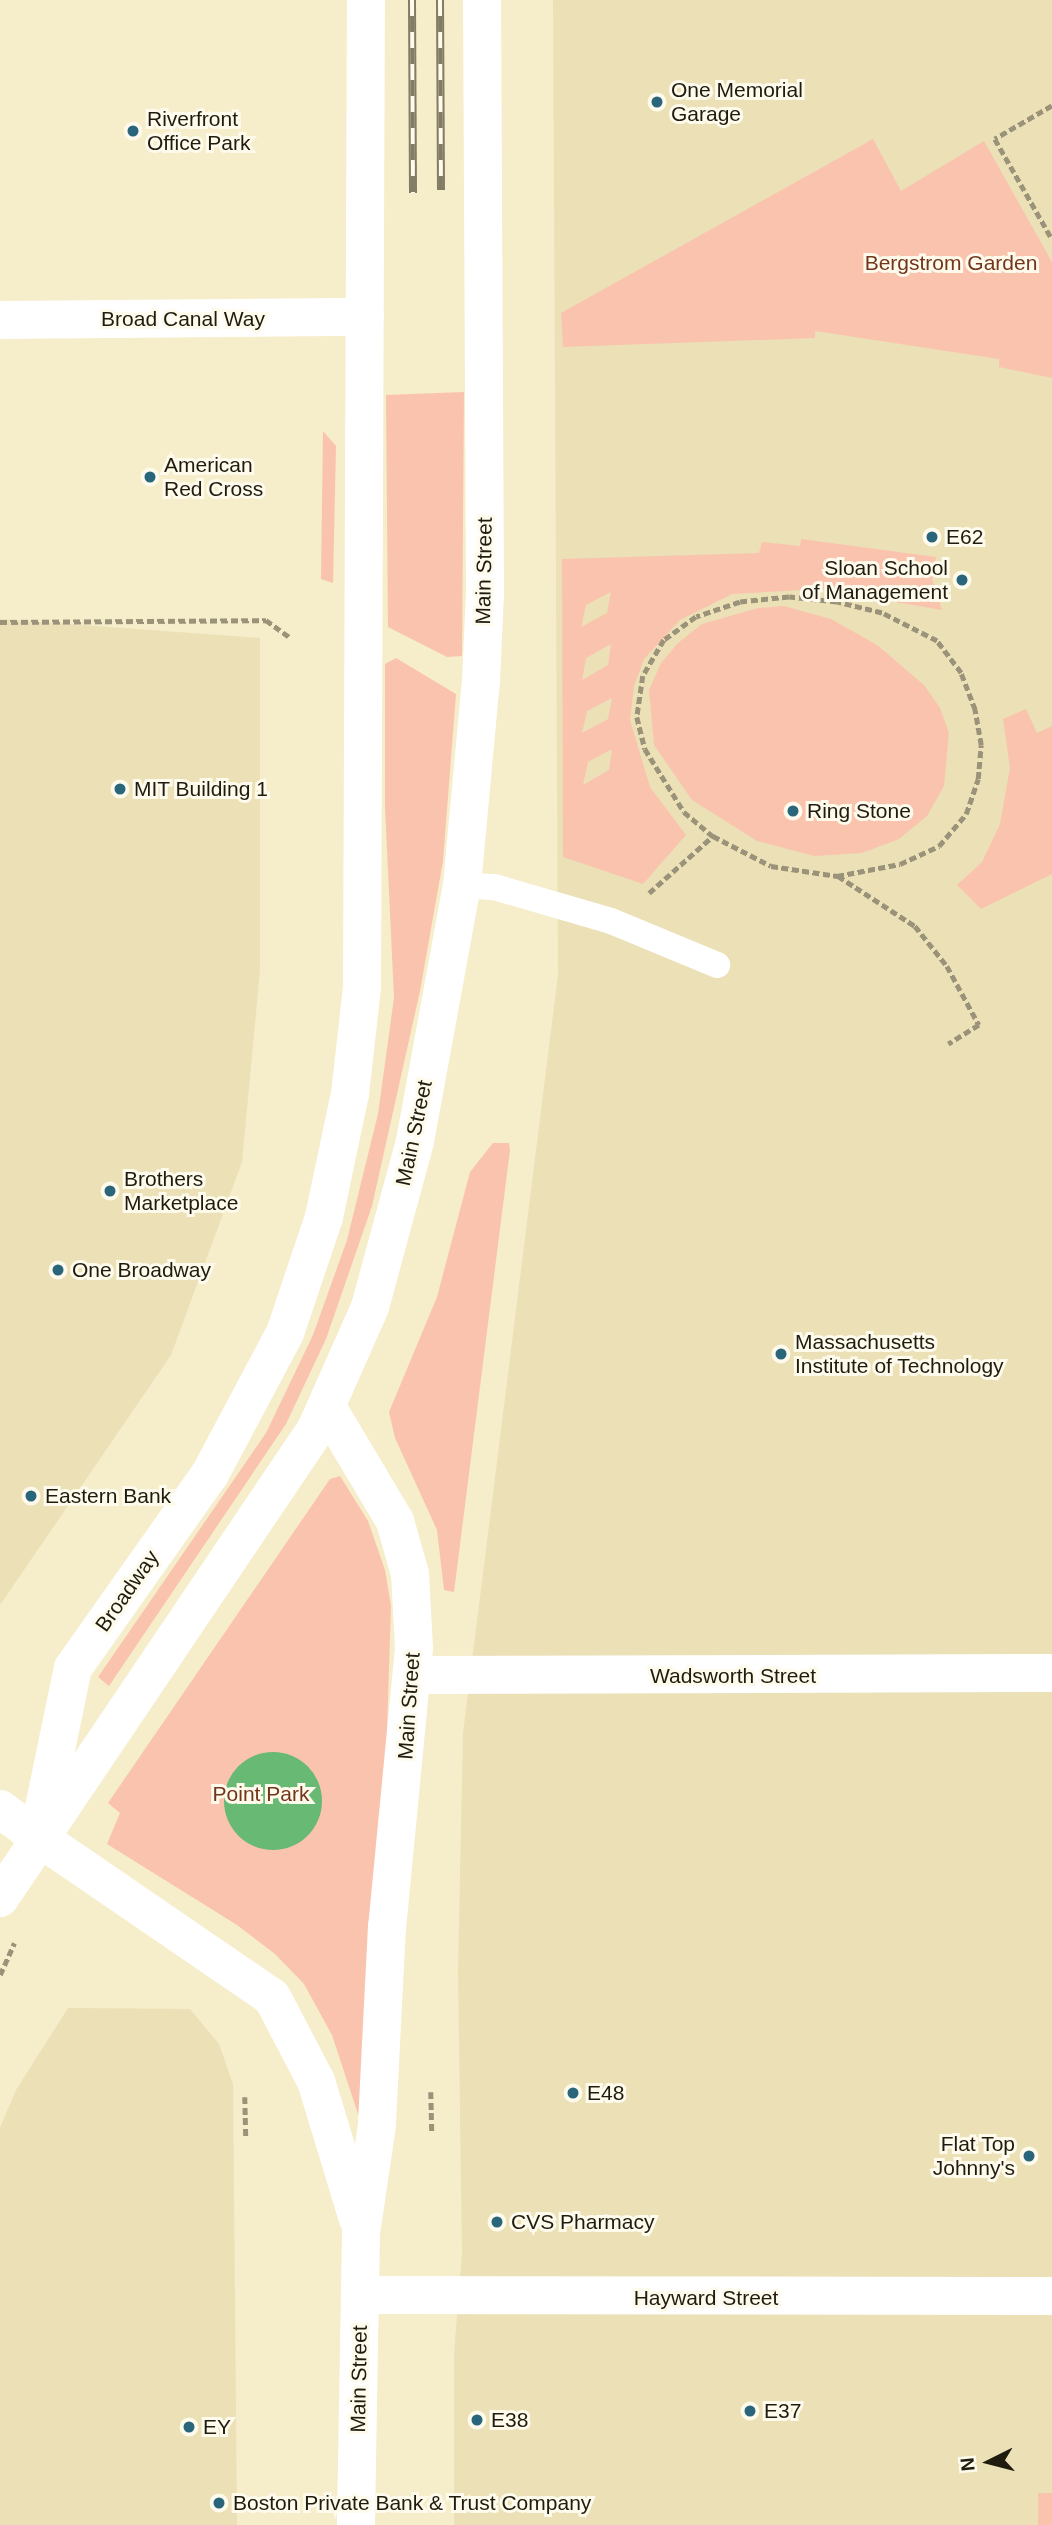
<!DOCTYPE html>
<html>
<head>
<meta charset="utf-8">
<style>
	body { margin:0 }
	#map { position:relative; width:1052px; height:2525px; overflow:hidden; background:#f6edca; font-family:Helvetica,sans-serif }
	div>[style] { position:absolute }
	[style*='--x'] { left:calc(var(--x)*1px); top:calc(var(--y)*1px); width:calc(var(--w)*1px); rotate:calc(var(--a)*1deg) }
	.built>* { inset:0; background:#ebe0b6 }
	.green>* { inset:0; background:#fac3ae; transform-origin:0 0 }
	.water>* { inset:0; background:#68b974 }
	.round { border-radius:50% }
	.path>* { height:4.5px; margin-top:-2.25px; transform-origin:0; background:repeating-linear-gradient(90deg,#9a937a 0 7px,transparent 0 10.5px) }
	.lane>* { height:26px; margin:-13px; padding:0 13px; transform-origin:13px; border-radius:13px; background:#fff }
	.street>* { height:38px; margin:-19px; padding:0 19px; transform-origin:19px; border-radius:19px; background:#fff }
	.secondary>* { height:38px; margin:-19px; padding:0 19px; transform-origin:19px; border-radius:19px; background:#fff }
	.primary>* { height:38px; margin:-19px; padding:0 19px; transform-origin:19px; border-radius:19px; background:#fff }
	.rail>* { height:8px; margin-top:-4px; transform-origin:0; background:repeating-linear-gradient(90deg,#fefaec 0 16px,#827c65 0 32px); box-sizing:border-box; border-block:2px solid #827c65 }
	.dots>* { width:19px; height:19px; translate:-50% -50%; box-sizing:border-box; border:4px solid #fefaec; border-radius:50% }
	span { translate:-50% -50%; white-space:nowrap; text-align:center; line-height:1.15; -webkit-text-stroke:6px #fefaec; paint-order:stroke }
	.poi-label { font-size:21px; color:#1f1c0f }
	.left { translate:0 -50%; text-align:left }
	.right { translate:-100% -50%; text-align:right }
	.park-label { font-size:21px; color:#73351b }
	.street-label { font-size:21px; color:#1f1c0f }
	.north { position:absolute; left:954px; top:2427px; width:70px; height:70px; -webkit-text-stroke:5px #fefaec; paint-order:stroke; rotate:264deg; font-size:19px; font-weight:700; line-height:28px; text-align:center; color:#1f1c0f }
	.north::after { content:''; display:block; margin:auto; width:24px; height:32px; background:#1f1c0f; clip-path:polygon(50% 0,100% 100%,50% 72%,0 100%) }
</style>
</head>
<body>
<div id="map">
	<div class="built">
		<div style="clip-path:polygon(553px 0,1052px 0,1052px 2525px,454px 2525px,454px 2354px,462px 2254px,458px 1972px,463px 1733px,558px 975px)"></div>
		<div style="clip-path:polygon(0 619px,260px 638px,260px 970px,242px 1162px,171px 1355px,0 1605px)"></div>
		<div style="clip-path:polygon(68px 2008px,190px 2009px,219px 2044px,233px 2084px,237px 2525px,0 2525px,0 2128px,16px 2090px)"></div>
	</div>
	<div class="green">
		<div style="clip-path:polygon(873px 139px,901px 191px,984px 141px,1052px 262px,1052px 378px,999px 367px,999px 359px,815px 331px,815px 338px,563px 347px,561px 313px)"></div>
		<div style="clip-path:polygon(464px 392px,462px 656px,447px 657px,388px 627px,386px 395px)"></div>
		<div style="clip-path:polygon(323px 431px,336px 446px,333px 583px,321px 579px)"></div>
		<div style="clip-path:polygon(evenodd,801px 539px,936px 557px,932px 579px,942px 610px,820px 589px,732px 594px,680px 620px,644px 659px,634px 686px,630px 720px,650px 787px,686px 835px,643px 884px,563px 857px,562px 559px,759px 553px,762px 542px,800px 546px,801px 539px,611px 592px,607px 613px,581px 627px,586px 605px,611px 592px,801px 539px,611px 644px,608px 665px,582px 680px,586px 658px,611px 644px,801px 539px,612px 698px,608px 719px,582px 733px,587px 711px,612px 698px,801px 539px,612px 749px,609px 770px,583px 785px,588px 762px,612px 749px)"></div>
		<div style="clip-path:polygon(784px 606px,831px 619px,877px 645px,924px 685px,940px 708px,949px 733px,944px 786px,927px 816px,899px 839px,862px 853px,814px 856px,757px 841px,692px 800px,654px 745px,649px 690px,661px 663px,678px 643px,702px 624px,758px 608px)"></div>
		<div style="clip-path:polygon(396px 658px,456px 694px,443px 861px,420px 991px,372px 1206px,326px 1339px,286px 1424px,109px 1686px,98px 1677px,266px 1433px,313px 1335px,347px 1240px,378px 1114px,394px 998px,385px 807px,385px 664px)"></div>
		<div style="clip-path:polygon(1026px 709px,1037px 733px,1052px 726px,1052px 874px,981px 909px,957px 885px,982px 862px,1000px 824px,1010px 768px,1003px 719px)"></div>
		<div style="clip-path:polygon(493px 1143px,509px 1143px,510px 1150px,454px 1592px,444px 1590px,437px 1530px,395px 1438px,389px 1412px,437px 1297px,470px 1172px)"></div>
		<div style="clip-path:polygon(340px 1476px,368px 1521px,385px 1570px,391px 1606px,386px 1762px,359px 2117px,332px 2035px,304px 1984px,275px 1954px,237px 1925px,107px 1844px,120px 1813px,108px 1803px,330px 1479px)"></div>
		<div style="left:1038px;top:2493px;width:14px;height:32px"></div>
	</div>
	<div class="water">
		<div class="round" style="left:224px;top:1752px;width:98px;height:98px"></div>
	</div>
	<div class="path">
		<div style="--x:1052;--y:106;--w:66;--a:149.9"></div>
		<div style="--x:995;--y:139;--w:115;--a:60.3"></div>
		<div style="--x:0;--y:622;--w:266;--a:-0.4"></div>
		<div style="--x:266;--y:620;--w:29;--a:36"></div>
		<div style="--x:838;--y:876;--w:92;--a:33"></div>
		<div style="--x:915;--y:926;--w:51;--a:51.3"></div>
		<div style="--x:947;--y:966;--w:67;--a:61.5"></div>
		<div style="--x:979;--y:1025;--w:36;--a:148"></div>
		<div style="--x:649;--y:893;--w:86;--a:-41.7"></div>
		<div style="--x:713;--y:836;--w:65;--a:27.3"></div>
		<div style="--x:771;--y:866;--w:67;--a:8.6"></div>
		<div style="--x:837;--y:876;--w:64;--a:-10.8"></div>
		<div style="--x:900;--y:864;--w:43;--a:-24.8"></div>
		<div style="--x:939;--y:846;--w:42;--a:-49.8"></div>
		<div style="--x:966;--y:814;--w:37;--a:-71"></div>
		<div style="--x:978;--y:779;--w:34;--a:-85"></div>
		<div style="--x:981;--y:745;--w:36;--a:-100"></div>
		<div style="--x:975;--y:710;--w:40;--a:-111"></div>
		<div style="--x:961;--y:673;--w:40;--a:-127"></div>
		<div style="--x:937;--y:641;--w:62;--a:-153"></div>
		<div style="--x:882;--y:613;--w:46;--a:-166.3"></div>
		<div style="--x:837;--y:602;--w:48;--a:-174.1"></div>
		<div style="--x:789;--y:597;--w:49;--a:174.2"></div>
		<div style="--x:740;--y:602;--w:46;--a:161.2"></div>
		<div style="--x:696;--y:617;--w:39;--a:144"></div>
		<div style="--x:664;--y:640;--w:42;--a:120.3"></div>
		<div style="--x:643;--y:676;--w:41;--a:98.3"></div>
		<div style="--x:637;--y:717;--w:33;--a:76"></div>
		<div style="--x:645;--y:749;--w:74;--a:58.2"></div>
		<div style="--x:684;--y:812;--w:38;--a:40"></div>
		<div style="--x:0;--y:1975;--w:35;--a:-66"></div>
		<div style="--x:431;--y:2092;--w:40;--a:88.6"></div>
		<div style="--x:245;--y:2097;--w:40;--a:88.6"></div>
	</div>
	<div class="lane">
		<div style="--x:462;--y:885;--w:32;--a:4"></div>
		<div style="--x:494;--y:887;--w:122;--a:16.2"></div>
		<div style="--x:611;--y:921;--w:115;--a:22.5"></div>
	</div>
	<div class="street">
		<div style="--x:0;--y:320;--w:365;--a:-0.5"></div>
		<div style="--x:414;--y:1675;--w:638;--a:-0.18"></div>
		<div style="--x:360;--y:2295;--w:692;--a:0.08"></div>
	</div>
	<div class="secondary">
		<div style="--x:0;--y:1809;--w:47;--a:36.4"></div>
	</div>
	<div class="primary">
		<div style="--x:327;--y:1407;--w:133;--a:59.2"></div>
		<div style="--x:395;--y:1521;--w:55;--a:74.2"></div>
		<div style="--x:410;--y:1574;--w:74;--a:86.9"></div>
		<div style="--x:414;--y:1648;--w:279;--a:95.5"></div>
		<div style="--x:387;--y:1926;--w:199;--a:92.9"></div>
		<div style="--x:377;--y:2125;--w:109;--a:98.4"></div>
		<div style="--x:361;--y:2233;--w:292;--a:91"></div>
		<div style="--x:41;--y:1822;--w:157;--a:-78.3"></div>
		<div style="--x:73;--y:1668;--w:237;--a:-54.8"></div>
		<div style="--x:210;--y:1474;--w:160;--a:-62"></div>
		<div style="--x:285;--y:1333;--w:122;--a:-71.4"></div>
		<div style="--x:324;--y:1217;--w:126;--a:-78.1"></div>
		<div style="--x:350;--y:1094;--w:108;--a:-83.6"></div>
		<div style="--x:362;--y:987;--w:987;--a:-89.77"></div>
		<div style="--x:38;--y:1837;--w:283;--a:34.4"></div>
		<div style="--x:272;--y:1997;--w:95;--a:62.4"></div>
		<div style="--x:316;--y:2081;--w:144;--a:73.1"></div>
		<div style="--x:0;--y:1898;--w:566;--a:-56.03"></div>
		<div style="--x:316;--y:1429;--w:133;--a:-66.1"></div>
		<div style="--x:370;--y:1307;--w:172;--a:-74.8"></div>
		<div style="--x:415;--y:1141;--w:260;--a:-79.6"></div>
		<div style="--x:462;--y:885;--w:205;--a:-84.7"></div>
		<div style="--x:481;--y:681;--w:89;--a:-87.4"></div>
		<div style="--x:485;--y:592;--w:592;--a:-90.29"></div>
	</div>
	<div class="rail">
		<div style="--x:412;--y:0;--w:193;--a:89.7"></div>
		<div style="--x:440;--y:0;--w:190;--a:89.7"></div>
	</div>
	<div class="dots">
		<div style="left:657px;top:102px;background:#29667c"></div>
		<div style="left:133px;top:131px;background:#29667c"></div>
		<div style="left:150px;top:477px;background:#29667c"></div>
		<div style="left:932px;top:537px;background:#29667c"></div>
		<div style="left:962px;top:580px;background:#29667c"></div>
		<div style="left:120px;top:789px;background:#29667c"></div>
		<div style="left:793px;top:811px;background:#29667c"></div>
		<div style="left:110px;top:1191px;background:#29667c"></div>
		<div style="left:58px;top:1270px;background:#29667c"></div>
		<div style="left:781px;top:1354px;background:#29667c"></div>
		<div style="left:31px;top:1496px;background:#29667c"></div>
		<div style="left:573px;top:2093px;background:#29667c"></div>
		<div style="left:1029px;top:2156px;background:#29667c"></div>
		<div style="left:497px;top:2222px;background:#29667c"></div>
		<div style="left:750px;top:2411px;background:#29667c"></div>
		<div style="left:477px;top:2420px;background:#29667c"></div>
		<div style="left:189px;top:2427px;background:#29667c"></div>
		<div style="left:219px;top:2503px;background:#29667c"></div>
	</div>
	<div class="poi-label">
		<span class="left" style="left:671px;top:102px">One Memorial<br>Garage</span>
		<span class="left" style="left:147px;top:131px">Riverfront<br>Office Park</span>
		<span class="left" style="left:164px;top:477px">American<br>Red Cross</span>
		<span class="left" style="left:946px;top:537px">E62</span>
		<span class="right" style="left:948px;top:580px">Sloan School<br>of Management</span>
		<span class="left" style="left:134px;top:789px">MIT Building 1</span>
		<span class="left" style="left:807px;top:811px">Ring Stone</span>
		<span class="left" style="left:124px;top:1191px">Brothers<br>Marketplace</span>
		<span class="left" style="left:72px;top:1270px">One Broadway</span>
		<span class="left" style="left:795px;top:1354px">Massachusetts<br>Institute of Technology</span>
		<span class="left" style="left:45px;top:1496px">Eastern Bank</span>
		<span class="left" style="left:587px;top:2093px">E48</span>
		<span class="right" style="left:1015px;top:2156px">Flat Top<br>Johnny's</span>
		<span class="left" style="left:511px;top:2222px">CVS Pharmacy</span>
		<span class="left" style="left:764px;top:2411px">E37</span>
		<span class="left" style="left:491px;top:2420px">E38</span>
		<span class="left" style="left:203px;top:2427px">EY</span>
		<span class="left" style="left:233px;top:2503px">Boston Private Bank &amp; Trust Company</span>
	</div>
	<div class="park-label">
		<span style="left:951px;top:263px">Bergstrom Garden</span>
		<span style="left:261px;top:1794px">Point Park</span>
	</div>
	<div class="street-label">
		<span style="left:183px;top:319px">Broad Canal Way</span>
		<span style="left:484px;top:571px;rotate:-89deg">Main Street</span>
		<span style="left:414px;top:1133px;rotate:-78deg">Main Street</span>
		<span style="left:127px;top:1591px;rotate:-55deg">Broadway</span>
		<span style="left:733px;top:1676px">Wadsworth Street</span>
		<span style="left:409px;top:1706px;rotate:-86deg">Main Street</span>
		<span style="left:706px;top:2298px">Hayward Street</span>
		<span style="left:359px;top:2379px;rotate:-89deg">Main Street</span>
	</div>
	<div class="north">N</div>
</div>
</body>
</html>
